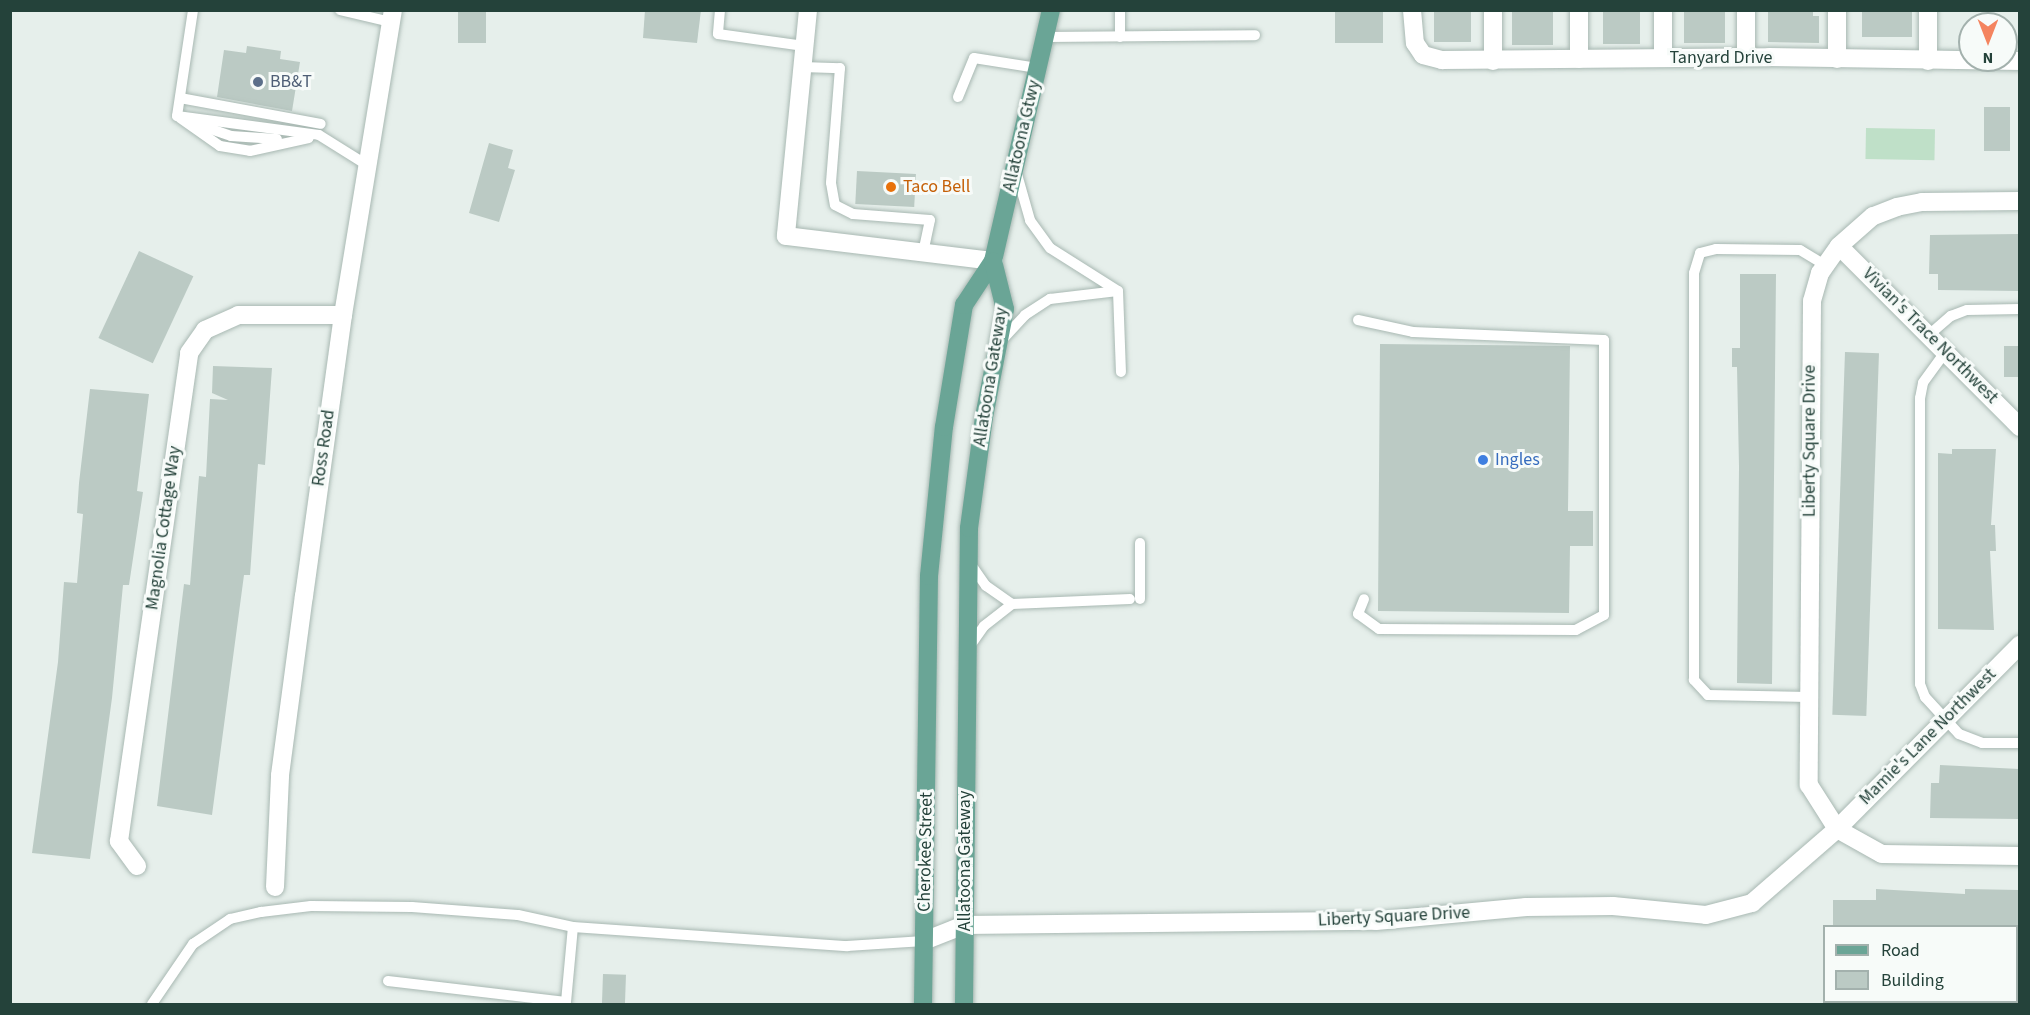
<!DOCTYPE html>
<html>
<head>
<meta charset="utf-8">
<style>
	body { margin:0 }
	#map { position:relative; width:2030px; height:1015px; overflow:hidden; background:#e6efeb; font-family:"Source Sans 3",sans-serif }
	div>[style] { position:absolute }
	[style*='--x'] { left:calc(var(--x)*1px); top:calc(var(--y)*1px); width:calc(var(--w)*1px); rotate:calc(var(--a)*1deg) }
	.green>* { inset:0; background:#bfe0c8; transform-origin:0 0 }
	.building>* { inset:0; background:#bbcac4; transform-origin:0 0 }
	.roads { filter:drop-shadow(0 0 2px #a8b8b2) drop-shadow(0 0 2px #a8b8b2) }
	.lane>* { height:10px; margin:-5px; padding:0 5px; transform-origin:5px; border-radius:5px; background:#fff }
	.street>* { height:18px; margin:-9px; padding:0 9px; transform-origin:9px; border-radius:9px; background:#fff }
	.primary>* { height:18px; margin:-9px; padding:0 9px; transform-origin:9px; border-radius:9px; background:#6aa596 }
	.dots>* { width:16px; height:16px; translate:-50% -50%; box-sizing:border-box; border:3px solid #f7fbf9; border-radius:50% }
	span { translate:-50% -50%; white-space:nowrap; text-align:center; line-height:1.15; -webkit-text-stroke:6px #f7fbf9; paint-order:stroke }
	.street-label { font-size:18px; color:#24423a }
	.service-label { font-size:18px; color:#4e5e75 }
	.left { translate:0 -50%; text-align:left }
	.food-label { font-size:18px; color:#c56008 }
	.shop-label { font-size:18px; color:#366cbe }
	.frame { position:absolute; inset:0; border:12px solid #24423a; pointer-events:none }
	.legend { position:absolute; left:1823px; top:925px; width:195px; height:78px; box-sizing:border-box; background:#f7fbf9; border:2px solid #a3b1ad; margin:0; padding:8px 10px; list-style:none; font-size:18px; color:#24423a }
	.legend li { display:flex; align-items:center; gap:12px; height:30px }
	.legend b { width:30px; border:2px solid #a3b1ad }
	.north { position:absolute; left:1958px; top:12px; width:60px; height:60px; box-sizing:border-box; background:#f7fbf9; border:2px solid #a3b1ad; border-radius:50%; rotate:180deg; font-size:16px; font-weight:700; line-height:24px; text-align:center; color:#24423a }
	.north::after { content:''; display:block; margin:auto; width:21px; height:27px; background:#f4845f; clip-path:polygon(50% 0,100% 100%,50% 72%,0 100%) }
</style>
</head>
<body>
<div id="map">
	<div class="green">
		<div style="left:1866px;top:128px;width:69px;height:31px;rotate:1deg"></div>
	</div>
	<div class="building">
		<div style="left:458px;top:10px;width:28px;height:33px"></div>
		<div style="clip-path:polygon(645px 10px,701px 10px,697px 43px,643px 38px)"></div>
		<div style="left:1335px;top:10px;width:48px;height:33px"></div>
		<div style="left:1434px;top:10px;width:37px;height:32px"></div>
		<div style="left:1512px;top:10px;width:41px;height:35px"></div>
		<div style="left:1603px;top:10px;width:37px;height:34px"></div>
		<div style="left:1684px;top:10px;width:41px;height:33px"></div>
		<div style="clip-path:polygon(1768px 10px,1813px 10px,1813px 16px,1819px 16px,1819px 43px,1768px 42px)"></div>
		<div style="left:1862px;top:10px;width:50px;height:27px"></div>
		<div style="clip-path:polygon(247px 46px,281px 51px,280px 59px,300px 62px,292px 111px,217px 97px,224px 50px,246px 53px)"></div>
		<div style="left:2010px;top:107px;width:44px;height:26px;rotate:90deg"></div>
		<div style="clip-path:polygon(489px 143px,513px 150px,508px 168px,515px 170px,499px 222px,469px 213px)"></div>
		<div style="left:857px;top:171px;width:59px;height:33px;rotate:3deg"></div>
		<div style="clip-path:polygon(2019px 234px,2019px 291px,1938px 290px,1938px 274px,1929px 274px,1930px 235px)"></div>
		<div style="left:139px;top:251px;width:60px;height:96px;rotate:25deg"></div>
		<div style="clip-path:polygon(1740px 274px,1776px 274px,1772px 684px,1737px 683px,1739px 467px,1737px 367px,1732px 367px,1732px 348px,1740px 348px)"></div>
		<div style="clip-path:polygon(1380px 344px,1570px 346px,1568px 511px,1593px 511px,1593px 546px,1570px 546px,1569px 613px,1378px 611px)"></div>
		<div style="left:2004px;top:346px;width:15px;height:31px"></div>
		<div style="left:1845px;top:352px;width:34px;height:363px;rotate:2deg"></div>
		<div style="clip-path:polygon(213px 366px,272px 368px,265px 465px,258px 464px,250px 575px,244px 575px,212px 815px,157px 806px,184px 584px,190px 585px,199px 476px,206px 477px,210px 399px,228px 400px,212px 393px)"></div>
		<div style="clip-path:polygon(90px 389px,149px 394px,137px 491px,143px 492px,129px 585px,123px 585px,112px 698px,90px 859px,32px 853px,58px 662px,64px 582px,77px 583px,83px 514px,77px 513px,79px 483px)"></div>
		<div style="clip-path:polygon(1952px 449px,1996px 449px,1991px 525px,1995px 525px,1996px 551px,1990px 551px,1994px 630px,1938px 629px,1938px 453px,1952px 454px)"></div>
		<div style="clip-path:polygon(1940px 765px,2019px 769px,2019px 819px,1930px 818px,1931px 783px,1939px 783px)"></div>
		<div style="clip-path:polygon(1876px 889px,1965px 894px,1965px 889px,2019px 890px,2019px 927px,1833px 927px,1833px 900px,1876px 900px)"></div>
		<div style="left:603px;top:974px;width:23px;height:31px;rotate:2deg"></div>
	</div>
	<div class="roads">
		<div class="lane">
			<div style="--x:340;--y:10;--w:52;--a:13.2"></div>
			<div style="--x:720;--y:10;--w:24;--a:95"></div>
			<div style="--x:718;--y:34;--w:87;--a:7.9"></div>
			<div style="--x:1045;--y:37;--w:210;--a:-0.5"></div>
			<div style="--x:1120;--y:37;--w:27;--a:-90"></div>
			<div style="--x:802;--y:67;--w:38;--a:2"></div>
			<div style="--x:840;--y:68;--w:115;--a:94.5"></div>
			<div style="--x:831;--y:183;--w:22;--a:80"></div>
			<div style="--x:835;--y:205;--w:20;--a:27"></div>
			<div style="--x:853;--y:214;--w:77;--a:4.5"></div>
			<div style="--x:930;--y:220;--w:34;--a:102"></div>
			<div style="--x:958;--y:97;--w:42;--a:-67.7"></div>
			<div style="--x:974;--y:58;--w:64;--a:9"></div>
			<div style="--x:180;--y:98;--w:143;--a:10.4"></div>
			<div style="--x:177;--y:116;--w:143;--a:7.6"></div>
			<div style="--x:319;--y:135;--w:57;--a:32"></div>
			<div style="--x:177;--y:116;--w:107;--a:-81.4"></div>
			<div style="--x:180;--y:118;--w:49;--a:35"></div>
			<div style="--x:220;--y:146;--w:30;--a:9"></div>
			<div style="--x:250;--y:151;--w:60;--a:-12.4"></div>
			<div style="--x:199;--y:125;--w:34;--a:19"></div>
			<div style="--x:231;--y:136;--w:46;--a:3.7"></div>
			<div style="--x:1118;--y:291;--w:81;--a:87.9"></div>
			<div style="--x:1358;--y:320;--w:56;--a:12.3"></div>
			<div style="--x:1413;--y:332;--w:191;--a:2.4"></div>
			<div style="--x:1604;--y:340;--w:275;--a:90"></div>
			<div style="--x:1604;--y:615;--w:32;--a:152"></div>
			<div style="--x:1576;--y:630;--w:197;--a:-179.7"></div>
			<div style="--x:1379;--y:629;--w:26;--a:-144"></div>
			<div style="--x:1358;--y:614;--w:16;--a:-68"></div>
			<div style="--x:1930;--y:334;--w:28;--a:-41"></div>
			<div style="--x:1951;--y:316;--w:17;--a:-21"></div>
			<div style="--x:1967;--y:310;--w:53;--a:-1.1"></div>
			<div style="--x:1001;--y:341;--w:35;--a:-47"></div>
			<div style="--x:1025;--y:315;--w:30;--a:-33"></div>
			<div style="--x:1050;--y:299;--w:68;--a:-6.7"></div>
			<div style="--x:1118;--y:291;--w:80;--a:-147.7"></div>
			<div style="--x:1050;--y:248;--w:34;--a:-126"></div>
			<div style="--x:1030;--y:220;--w:51;--a:-105.9"></div>
			<div style="--x:1946;--y:351;--w:39;--a:126"></div>
			<div style="--x:1923;--y:383;--w:15;--a:101"></div>
			<div style="--x:1920;--y:398;--w:286;--a:90"></div>
			<div style="--x:1920;--y:684;--w:14;--a:69"></div>
			<div style="--x:1925;--y:697;--w:50;--a:47.4"></div>
			<div style="--x:1959;--y:734;--w:25;--a:21"></div>
			<div style="--x:1982;--y:743;--w:38;--a:0"></div>
			<div style="--x:1140;--y:599;--w:56;--a:-90"></div>
			<div style="--x:1012;--y:604;--w:118;--a:-2.4"></div>
			<div style="--x:970;--y:646;--w:24;--a:-55"></div>
			<div style="--x:984;--y:626;--w:36;--a:-38"></div>
			<div style="--x:1012;--y:604;--w:32;--a:-145"></div>
			<div style="--x:986;--y:586;--w:24;--a:-125"></div>
			<div style="--x:1809;--y:697;--w:101;--a:-178.9"></div>
			<div style="--x:1708;--y:695;--w:21;--a:-133"></div>
			<div style="--x:1694;--y:680;--w:407;--a:-90"></div>
			<div style="--x:1694;--y:273;--w:21;--a:-73"></div>
			<div style="--x:1700;--y:253;--w:16;--a:-14"></div>
			<div style="--x:1716;--y:249;--w:84;--a:0.7"></div>
			<div style="--x:1800;--y:250;--w:29;--a:31"></div>
			<div style="--x:388;--y:981;--w:179;--a:6.7"></div>
			<div style="--x:566;--y:1002;--w:75;--a:-84.7"></div>
			<div style="--x:573;--y:927;--w:275;--a:4"></div>
			<div style="--x:847;--y:946;--w:77;--a:-3.7"></div>
			<div style="--x:152;--y:1004;--w:73;--a:-55.7"></div>
			<div style="--x:193;--y:944;--w:45;--a:-34"></div>
			<div style="--x:230;--y:919;--w:32;--a:-13"></div>
			<div style="--x:261;--y:912;--w:50;--a:-6.8"></div>
			<div style="--x:311;--y:906;--w:101;--a:0.6"></div>
			<div style="--x:412;--y:907;--w:106;--a:4.3"></div>
			<div style="--x:518;--y:915;--w:56;--a:12.3"></div>
		</div>
		<div class="street">
			<div style="--x:808;--y:10;--w:227;--a:95.6"></div>
			<div style="--x:786;--y:236;--w:209;--a:6.9"></div>
			<div style="--x:1412;--y:10;--w:33;--a:85"></div>
			<div style="--x:1415;--y:43;--w:14;--a:56"></div>
			<div style="--x:1423;--y:55;--w:20;--a:15"></div>
			<div style="--x:1442;--y:60;--w:327;--a:-0.5"></div>
			<div style="--x:1769;--y:57;--w:251;--a:0.9"></div>
			<div style="--x:1493;--y:10;--w:51;--a:90"></div>
			<div style="--x:1579;--y:10;--w:49;--a:90"></div>
			<div style="--x:1663;--y:10;--w:48;--a:90"></div>
			<div style="--x:1837;--y:10;--w:49;--a:90"></div>
			<div style="--x:1928;--y:10;--w:51;--a:90"></div>
			<div style="--x:1746;--y:57;--w:47;--a:-90"></div>
			<div style="--x:2020;--y:201;--w:98;--a:179.4"></div>
			<div style="--x:1922;--y:202;--w:25;--a:169"></div>
			<div style="--x:1897;--y:207;--w:26;--a:159"></div>
			<div style="--x:1873;--y:216;--w:45;--a:138.6"></div>
			<div style="--x:1839;--y:246;--w:33;--a:125"></div>
			<div style="--x:1820;--y:273;--w:29;--a:106"></div>
			<div style="--x:1812;--y:301;--w:484;--a:90.4"></div>
			<div style="--x:1809;--y:785;--w:52;--a:57.5"></div>
			<div style="--x:1837;--y:829;--w:51;--a:29.1"></div>
			<div style="--x:1882;--y:854;--w:138;--a:0.8"></div>
			<div style="--x:1839;--y:246;--w:256;--a:45"></div>
			<div style="--x:137;--y:866;--w:31;--a:-126"></div>
			<div style="--x:119;--y:841;--w:493;--a:-81.8"></div>
			<div style="--x:189;--y:353;--w:28;--a:-55"></div>
			<div style="--x:205;--y:330;--w:36;--a:-24"></div>
			<div style="--x:238;--y:315;--w:105;--a:0"></div>
			<div style="--x:275;--y:887;--w:112;--a:-87.4"></div>
			<div style="--x:280;--y:775;--w:181;--a:-82.4"></div>
			<div style="--x:304;--y:596;--w:284;--a:-82.1"></div>
			<div style="--x:343;--y:315;--w:309;--a:-80.7"></div>
			<div style="--x:924;--y:941;--w:43;--a:-21.8"></div>
			<div style="--x:964;--y:925;--w:412;--a:-0.6"></div>
			<div style="--x:1376;--y:921;--w:151;--a:-5.3"></div>
			<div style="--x:1526;--y:907;--w:87;--a:-0.7"></div>
			<div style="--x:1613;--y:906;--w:93;--a:5.5"></div>
			<div style="--x:1706;--y:915;--w:48;--a:-14.6"></div>
			<div style="--x:1752;--y:903;--w:113;--a:-41"></div>
			<div style="--x:1837;--y:829;--w:260;--a:-45.2"></div>
		</div>
		<div class="primary">
			<div style="--x:923;--y:1004;--w:428;--a:-89.2"></div>
			<div style="--x:929;--y:576;--w:150;--a:-84.3"></div>
			<div style="--x:944;--y:427;--w:124;--a:-80.7"></div>
			<div style="--x:964;--y:305;--w:53;--a:-56.6"></div>
			<div style="--x:993;--y:261;--w:258;--a:-77"></div>
			<div style="--x:964;--y:1004;--w:476;--a:-89.4"></div>
			<div style="--x:969;--y:528;--w:112;--a:-82.3"></div>
			<div style="--x:984;--y:417;--w:110;--a:-79"></div>
			<div style="--x:1005;--y:309;--w:49;--a:-104"></div>
		</div>
	</div>
	<div class="dots">
		<div style="left:258px;top:82px;background:#5c6f8a"></div>
		<div style="left:891px;top:187px;background:#e8710a"></div>
		<div style="left:1483px;top:460px;background:#3f7fe0"></div>
	</div>
	<div class="street-label">
		<span style="left:1721px;top:58px">Tanyard Drive</span>
		<span style="left:1022px;top:136px;rotate:-77deg">Allatoona Gtwy</span>
		<span style="left:1930px;top:336px;rotate:45deg">Vivian's Trace Northwest</span>
		<span style="left:991px;top:377px;rotate:-81deg">Allatoona Gateway</span>
		<span style="left:1810px;top:441px;rotate:-90deg">Liberty Square Drive</span>
		<span style="left:324px;top:448px;rotate:-82deg">Ross Road</span>
		<span style="left:164px;top:528px;rotate:-82deg">Magnolia Cottage Way</span>
		<span style="left:1928px;top:737px;rotate:-45deg">Mamie's Lane Northwest</span>
		<span style="left:926px;top:852px;rotate:-89deg">Cherokee Street</span>
		<span style="left:965px;top:861px;rotate:-90deg">Allatoona Gateway</span>
		<span style="left:1394px;top:917px;rotate:-3deg">Liberty Square Drive</span>
	</div>
	<div class="service-label">
		<span class="left" style="left:270px;top:82px">BB&amp;T</span>
	</div>
	<div class="food-label">
		<span class="left" style="left:903px;top:187px">Taco Bell</span>
	</div>
	<div class="shop-label">
		<span class="left" style="left:1495px;top:460px">Ingles</span>
	</div>
	<div class="frame"></div>
	<ul class="legend">
	<li><b style="height:8px;background:#6aa596"></b>Road</li>
	<li><b style="height:16px;background:#bbcac4"></b>Building</li>
	</ul>
	<div class="north">N</div>
</div>
</body>
</html>
